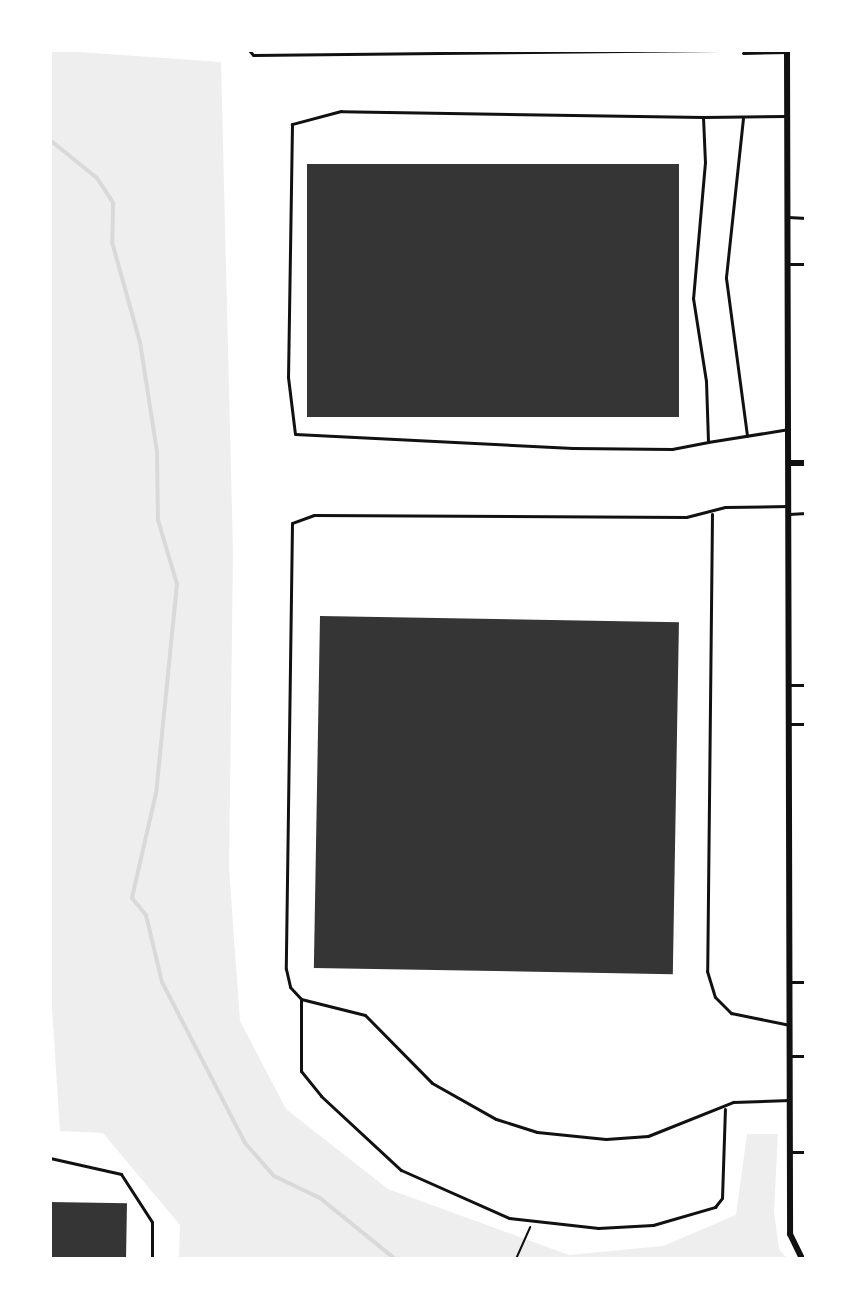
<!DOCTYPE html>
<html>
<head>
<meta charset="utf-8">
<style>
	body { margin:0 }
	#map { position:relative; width:856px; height:1309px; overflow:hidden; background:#fff; font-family:"Zilla Slab",serif }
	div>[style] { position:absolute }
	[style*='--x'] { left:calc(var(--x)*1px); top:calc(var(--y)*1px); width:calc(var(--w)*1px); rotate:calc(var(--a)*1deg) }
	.green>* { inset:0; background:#eee }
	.stream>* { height:4px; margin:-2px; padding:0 2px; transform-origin:2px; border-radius:2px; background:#d9d9d9 }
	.building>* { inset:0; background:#353535; transform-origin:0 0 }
	.path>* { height:2px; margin:-1px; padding:0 1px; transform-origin:1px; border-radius:1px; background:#111 }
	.service>* { height:3px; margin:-1.5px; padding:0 1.5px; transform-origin:1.5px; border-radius:1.5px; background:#111 }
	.minor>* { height:6px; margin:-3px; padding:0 3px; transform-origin:3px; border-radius:3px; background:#111 }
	span { translate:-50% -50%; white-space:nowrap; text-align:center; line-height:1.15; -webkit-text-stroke:6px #fff; paint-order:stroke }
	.frame { position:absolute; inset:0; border:52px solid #fff; pointer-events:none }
</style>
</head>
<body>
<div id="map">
	<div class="green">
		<div style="clip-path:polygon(50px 50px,221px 62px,233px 552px,229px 868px,240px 1021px,286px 1109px,388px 1189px,569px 1255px,663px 1246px,736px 1215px,747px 1134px,778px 1134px,774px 1212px,779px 1249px,787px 1259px,179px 1259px,180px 1225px,103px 1133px,60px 1131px,50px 978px)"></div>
	</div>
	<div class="stream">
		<div style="--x:50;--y:140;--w:60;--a:39"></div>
		<div style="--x:97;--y:178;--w:30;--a:57"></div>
		<div style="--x:113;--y:203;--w:39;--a:91"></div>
		<div style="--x:112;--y:242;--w:104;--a:74.4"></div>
		<div style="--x:140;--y:342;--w:111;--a:81.2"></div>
		<div style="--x:157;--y:452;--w:68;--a:89.2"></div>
		<div style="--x:158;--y:520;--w:67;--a:73.5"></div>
		<div style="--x:177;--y:584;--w:210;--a:95.7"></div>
		<div style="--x:156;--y:793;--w:108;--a:102.9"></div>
		<div style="--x:132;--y:898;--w:22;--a:51"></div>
		<div style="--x:146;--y:915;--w:69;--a:76.6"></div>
		<div style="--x:162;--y:982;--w:181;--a:62.7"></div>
		<div style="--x:245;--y:1143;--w:44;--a:48.7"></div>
		<div style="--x:274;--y:1176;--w:51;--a:25.6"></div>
		<div style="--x:320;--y:1198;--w:97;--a:39.1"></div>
	</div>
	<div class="building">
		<div style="left:307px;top:164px;width:372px;height:253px"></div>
		<div style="left:320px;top:616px;width:359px;height:352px;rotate:1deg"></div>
		<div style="left:50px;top:1202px;width:77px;height:57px;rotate:1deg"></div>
	</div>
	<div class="path">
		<div style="--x:516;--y:1259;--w:35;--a:-66"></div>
	</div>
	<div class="service">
		<div style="--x:249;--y:50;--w:6;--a:51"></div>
		<div style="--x:253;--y:55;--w:490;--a:-0.6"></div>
		<div style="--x:743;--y:53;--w:44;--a:-1.3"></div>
		<div style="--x:786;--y:116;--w:83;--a:179.3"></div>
		<div style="--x:703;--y:117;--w:45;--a:87.5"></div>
		<div style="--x:705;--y:162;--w:137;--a:95"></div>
		<div style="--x:693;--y:298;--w:84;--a:81.1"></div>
		<div style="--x:706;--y:381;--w:61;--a:88.1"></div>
		<div style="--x:708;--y:442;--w:82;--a:-9.1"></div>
		<div style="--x:703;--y:117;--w:362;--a:-179.1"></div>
		<div style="--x:341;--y:111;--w:51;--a:165.1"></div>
		<div style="--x:292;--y:124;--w:253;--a:90.9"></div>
		<div style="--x:288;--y:377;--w:57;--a:83"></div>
		<div style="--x:295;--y:434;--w:278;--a:2.9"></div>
		<div style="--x:573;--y:448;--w:99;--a:0.6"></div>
		<div style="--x:672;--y:449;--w:37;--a:-11"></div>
		<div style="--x:743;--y:118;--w:161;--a:96.1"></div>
		<div style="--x:726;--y:278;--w:159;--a:82.4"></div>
		<div style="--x:788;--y:217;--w:18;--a:3"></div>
		<div style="--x:788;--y:264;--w:18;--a:0"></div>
		<div style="--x:789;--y:506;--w:64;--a:179.1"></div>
		<div style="--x:725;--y:507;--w:40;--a:165.6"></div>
		<div style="--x:686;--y:517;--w:372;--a:-179.7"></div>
		<div style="--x:314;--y:515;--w:23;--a:160"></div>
		<div style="--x:292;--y:523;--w:446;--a:90.8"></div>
		<div style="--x:286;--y:969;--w:18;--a:77"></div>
		<div style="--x:290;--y:987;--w:16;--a:47"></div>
		<div style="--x:301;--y:999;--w:66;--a:14"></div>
		<div style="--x:365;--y:1015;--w:95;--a:45.4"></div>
		<div style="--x:432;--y:1083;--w:73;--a:29.4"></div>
		<div style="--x:496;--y:1119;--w:43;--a:17.6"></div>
		<div style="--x:537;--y:1132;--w:69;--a:5.8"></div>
		<div style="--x:606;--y:1139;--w:42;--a:-4.1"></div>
		<div style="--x:648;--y:1136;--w:92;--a:-21.8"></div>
		<div style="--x:733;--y:1102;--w:57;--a:-2"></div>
		<div style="--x:712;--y:514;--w:457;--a:90.6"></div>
		<div style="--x:707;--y:971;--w:27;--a:73"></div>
		<div style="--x:715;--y:997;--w:23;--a:45"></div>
		<div style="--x:731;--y:1013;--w:60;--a:11.5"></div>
		<div style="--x:789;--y:514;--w:17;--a:-3"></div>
		<div style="--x:790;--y:685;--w:16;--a:0"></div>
		<div style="--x:790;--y:724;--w:16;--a:0"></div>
		<div style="--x:790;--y:982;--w:16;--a:0"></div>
		<div style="--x:301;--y:999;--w:72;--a:90"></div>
		<div style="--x:301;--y:1071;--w:32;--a:51"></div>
		<div style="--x:321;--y:1096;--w:109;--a:42.8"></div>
		<div style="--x:401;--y:1170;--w:118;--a:24"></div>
		<div style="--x:509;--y:1218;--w:90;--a:6.4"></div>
		<div style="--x:598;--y:1228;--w:55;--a:-3.1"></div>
		<div style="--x:653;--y:1225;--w:65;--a:-16.2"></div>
		<div style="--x:715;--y:1207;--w:11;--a:-52"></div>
		<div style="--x:722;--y:1198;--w:89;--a:-88.1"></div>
		<div style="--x:790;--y:1056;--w:16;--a:0"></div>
		<div style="--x:790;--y:1152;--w:16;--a:0"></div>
		<div style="--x:50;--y:1158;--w:73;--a:12.7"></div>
		<div style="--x:121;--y:1174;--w:57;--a:57.1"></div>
		<div style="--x:152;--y:1222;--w:37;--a:90"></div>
	</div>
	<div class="minor">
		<div style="--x:787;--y:50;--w:1184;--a:89.85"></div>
		<div style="--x:790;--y:1234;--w:28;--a:64"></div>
		<div style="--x:789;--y:463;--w:17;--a:0"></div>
	</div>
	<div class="frame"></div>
</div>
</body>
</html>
